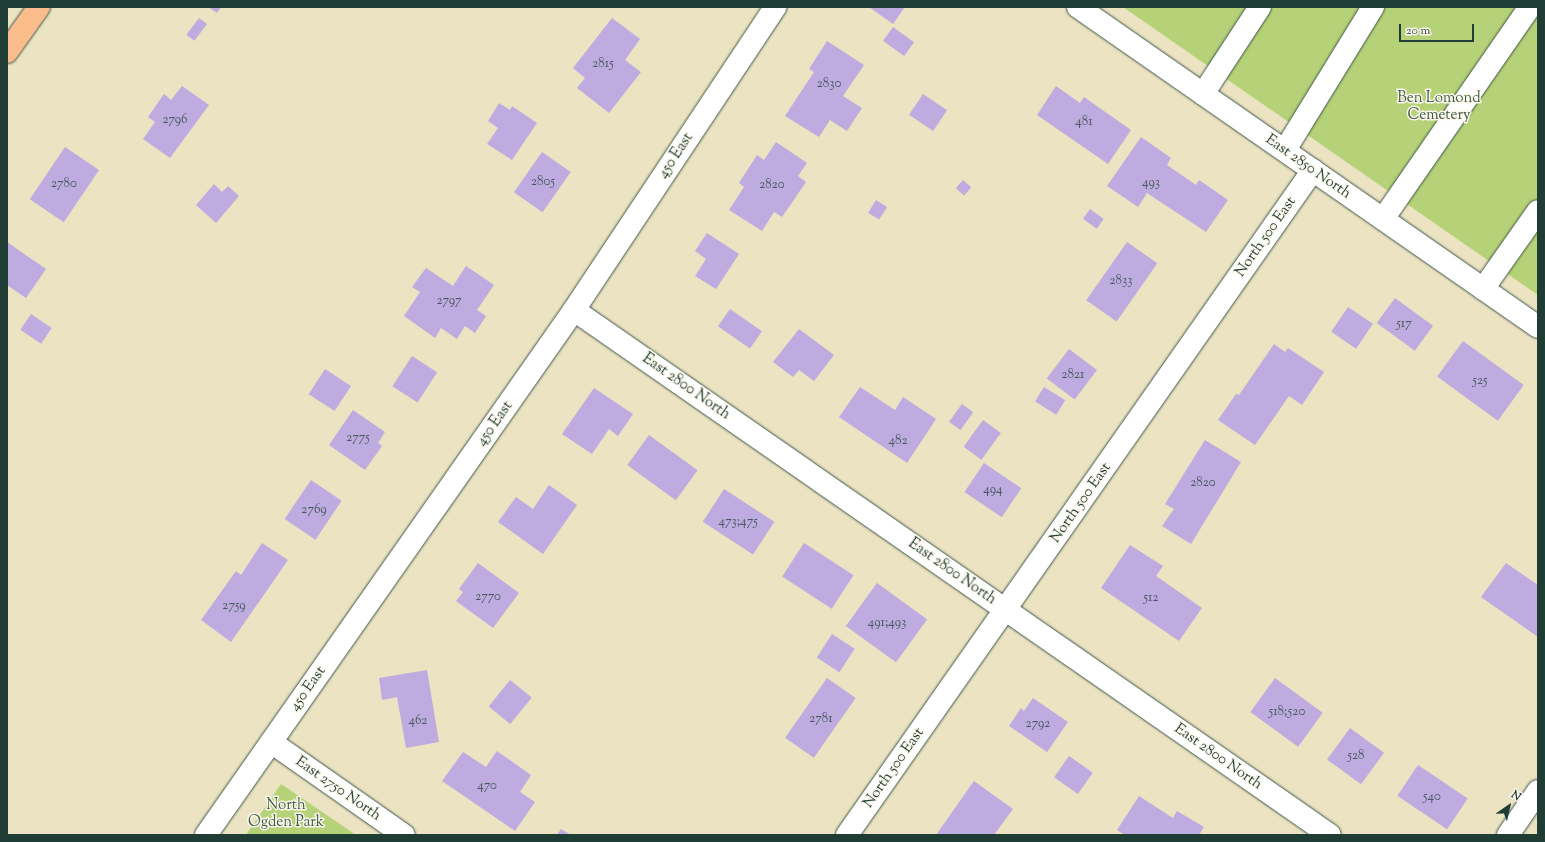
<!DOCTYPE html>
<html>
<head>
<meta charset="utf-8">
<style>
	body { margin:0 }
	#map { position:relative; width:1545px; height:842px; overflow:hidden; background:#ebe3c1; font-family:"Sorts Mill Goudy",serif }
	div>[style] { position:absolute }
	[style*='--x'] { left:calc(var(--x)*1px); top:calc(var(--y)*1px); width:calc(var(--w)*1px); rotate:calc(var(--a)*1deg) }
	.green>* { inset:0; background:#b6d278 }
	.building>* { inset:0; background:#beabdf; transform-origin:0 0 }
	.roads { filter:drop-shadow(0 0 1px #3e5649) drop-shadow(0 0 1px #3e5649) }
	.minor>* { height:22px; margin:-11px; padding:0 11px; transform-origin:11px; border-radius:11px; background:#fff }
	.major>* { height:22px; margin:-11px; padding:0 11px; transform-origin:11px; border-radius:11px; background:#f9bc8a }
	span { translate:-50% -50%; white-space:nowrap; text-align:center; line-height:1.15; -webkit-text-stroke:3px #fbf7ec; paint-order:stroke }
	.number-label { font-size:13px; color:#47585f }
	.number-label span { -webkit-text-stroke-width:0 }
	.park-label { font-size:15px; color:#3d5b42 }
	.street-label { font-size:15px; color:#1f3d34 }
	.frame { position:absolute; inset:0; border:8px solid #1f3d34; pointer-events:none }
	.north { position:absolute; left:1489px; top:786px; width:40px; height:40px; -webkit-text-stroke:3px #fbf7ec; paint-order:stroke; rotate:34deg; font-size:11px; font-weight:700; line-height:16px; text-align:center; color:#1f3d34 }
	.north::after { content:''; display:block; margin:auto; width:14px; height:18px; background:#1f3d34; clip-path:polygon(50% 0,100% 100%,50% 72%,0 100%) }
	.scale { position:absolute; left:1399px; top:24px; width:75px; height:18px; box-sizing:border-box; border:2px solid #1f3d34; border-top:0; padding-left:5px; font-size:12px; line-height:14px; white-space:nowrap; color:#1f3d34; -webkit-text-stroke:3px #fbf7ec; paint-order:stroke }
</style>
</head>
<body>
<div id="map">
	<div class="green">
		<div style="clip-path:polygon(1123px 7px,1538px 7px,1538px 295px)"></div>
		<div style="clip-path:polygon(281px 784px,356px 835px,246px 835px)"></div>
	</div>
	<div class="building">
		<div style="clip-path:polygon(208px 7px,221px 7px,217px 13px)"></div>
		<div style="clip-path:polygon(869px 7px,905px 7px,893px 24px)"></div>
		<div style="left:199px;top:18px;width:10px;height:21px;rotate:37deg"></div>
		<div style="clip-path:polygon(612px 18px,640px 39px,625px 60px,641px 72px,609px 113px,577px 88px,585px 78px,573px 68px)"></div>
		<div style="left:893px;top:27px;width:26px;height:17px;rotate:36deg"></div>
		<div style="clip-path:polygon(827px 41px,864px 65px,843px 96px,862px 108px,847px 131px,830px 120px,819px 137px,785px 116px,814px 72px,809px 69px)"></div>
		<div style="clip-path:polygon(182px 86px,209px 105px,170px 158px,143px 139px,155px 122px,148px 117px,164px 94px,171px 100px)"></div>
		<div style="clip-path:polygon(1056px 86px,1080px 103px,1084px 97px,1131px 130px,1108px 164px,1037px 115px)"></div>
		<div style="left:923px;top:94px;width:29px;height:25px;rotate:34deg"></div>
		<div style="clip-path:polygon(499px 103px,510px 110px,512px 106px,537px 123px,512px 160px,487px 144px,498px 128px,488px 121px)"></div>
		<div style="clip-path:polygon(1141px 137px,1171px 158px,1167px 165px,1196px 185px,1199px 180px,1228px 200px,1206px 232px,1147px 193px,1138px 207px,1107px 186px)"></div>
		<div style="clip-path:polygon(776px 142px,807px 163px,798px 176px,806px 182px,782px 217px,774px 212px,762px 231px,729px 210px,744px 187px,739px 183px,757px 155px,764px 160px)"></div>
		<div style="left:65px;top:147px;width:41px;height:63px;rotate:34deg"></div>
		<div style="left:542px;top:152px;width:35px;height:49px;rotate:35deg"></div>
		<div style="left:963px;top:180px;width:11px;height:11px;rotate:41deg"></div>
		<div style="clip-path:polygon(214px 184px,222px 192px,228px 186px,239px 196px,216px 223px,196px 205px)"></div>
		<div style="left:876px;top:200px;width:13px;height:15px;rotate:32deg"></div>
		<div style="left:1090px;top:209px;width:17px;height:12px;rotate:36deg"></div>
		<div style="clip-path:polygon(707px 233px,739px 254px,716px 289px,695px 276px,706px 259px,695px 251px)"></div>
		<div style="clip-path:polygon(7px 242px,46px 269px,26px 298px,7px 285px)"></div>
		<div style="left:1127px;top:242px;width:37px;height:71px;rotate:35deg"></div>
		<div style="clip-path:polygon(466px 266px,494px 285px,477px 310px,486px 316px,475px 333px,465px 326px,457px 339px,441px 328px,435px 338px,404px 316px,420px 292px,412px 287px,426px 268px,453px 286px)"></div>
		<div style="left:1395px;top:298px;width:47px;height:31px;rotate:36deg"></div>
		<div style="left:1348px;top:307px;width:30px;height:30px;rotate:34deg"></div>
		<div style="left:730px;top:309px;width:39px;height:21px;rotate:35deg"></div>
		<div style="left:31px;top:314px;width:25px;height:19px;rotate:34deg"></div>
		<div style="clip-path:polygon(799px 329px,834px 355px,814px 381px,799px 370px,793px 377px,773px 362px)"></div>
		<div style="left:1463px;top:341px;width:75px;height:44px;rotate:36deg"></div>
		<div style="clip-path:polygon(1274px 344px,1285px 352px,1288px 348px,1324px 372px,1302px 405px,1289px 396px,1255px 445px,1218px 420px,1236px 394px,1239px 395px)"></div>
		<div style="left:1069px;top:349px;width:35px;height:37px;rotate:37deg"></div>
		<div style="left:412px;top:356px;width:30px;height:36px;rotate:33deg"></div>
		<div style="left:325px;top:369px;width:31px;height:30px;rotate:33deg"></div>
		<div style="clip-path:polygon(860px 387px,895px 410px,903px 397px,936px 419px,907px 463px,839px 417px)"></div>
		<div style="left:1044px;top:387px;width:25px;height:17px;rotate:32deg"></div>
		<div style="clip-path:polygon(594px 388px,633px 414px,618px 436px,609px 429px,592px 454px,562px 434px)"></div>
		<div style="left:962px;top:404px;width:14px;height:22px;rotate:36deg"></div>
		<div style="clip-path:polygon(353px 410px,385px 432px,378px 443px,382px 446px,365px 470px,329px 445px)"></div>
		<div style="left:983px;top:420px;width:22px;height:33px;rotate:36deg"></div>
		<div style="left:649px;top:435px;width:60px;height:37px;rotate:36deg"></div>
		<div style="clip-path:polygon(1205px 440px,1241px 462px,1191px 544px,1162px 526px,1174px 509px,1165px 504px)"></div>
		<div style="left:984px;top:463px;width:45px;height:35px;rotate:34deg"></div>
		<div style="left:311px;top:480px;width:37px;height:47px;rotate:34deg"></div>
		<div style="clip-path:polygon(549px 485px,577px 505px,543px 554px,498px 522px,516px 497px,533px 509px)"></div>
		<div style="left:724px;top:489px;width:60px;height:39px;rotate:33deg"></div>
		<div style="clip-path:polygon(262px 543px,288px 560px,231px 642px,201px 620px,236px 571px,241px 575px)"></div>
		<div style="left:804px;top:543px;width:59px;height:40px;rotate:33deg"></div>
		<div style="clip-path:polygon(1130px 545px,1163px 566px,1156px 576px,1202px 608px,1179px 641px,1101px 588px)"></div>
		<div style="clip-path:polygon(478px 563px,519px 593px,493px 628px,456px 601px,463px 592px,459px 589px)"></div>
		<div style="clip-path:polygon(1506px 563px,1538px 585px,1538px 637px,1481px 597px)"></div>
		<div style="left:877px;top:583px;width:62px;height:53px;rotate:36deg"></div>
		<div style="left:832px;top:634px;width:27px;height:28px;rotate:33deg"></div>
		<div style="clip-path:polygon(427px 670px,439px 742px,406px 748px,397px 697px,382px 700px,379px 678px)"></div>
		<div style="left:827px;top:678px;width:35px;height:73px;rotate:35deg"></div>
		<div style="left:1275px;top:678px;width:59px;height:42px;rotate:36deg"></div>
		<div style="left:510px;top:680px;width:28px;height:34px;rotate:39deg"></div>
		<div style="clip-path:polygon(1033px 698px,1068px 722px,1047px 752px,1009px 726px,1021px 708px,1024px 711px)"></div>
		<div style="left:1350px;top:728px;width:42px;height:39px;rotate:36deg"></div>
		<div style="clip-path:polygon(497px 751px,531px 775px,520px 792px,535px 802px,515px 831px,442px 781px,463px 752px,486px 767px)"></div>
		<div style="left:1069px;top:756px;width:29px;height:26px;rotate:35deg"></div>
		<div style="left:1418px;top:765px;width:60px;height:37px;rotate:34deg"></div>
		<div style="clip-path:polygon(974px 781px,1013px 809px,994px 835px,936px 835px)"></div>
		<div style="clip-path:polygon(1139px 796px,1173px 818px,1177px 811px,1204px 827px,1199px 835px,1125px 835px,1117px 830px)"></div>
		<div style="clip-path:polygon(561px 829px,571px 835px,557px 835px)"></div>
	</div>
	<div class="roads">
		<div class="minor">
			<div style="--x:1078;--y:7;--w:560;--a:34.82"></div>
			<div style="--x:1203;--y:94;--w:104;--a:-56.8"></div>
			<div style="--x:1285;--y:150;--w:168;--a:-58.4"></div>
			<div style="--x:1383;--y:219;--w:258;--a:-55.3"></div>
			<div style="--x:1483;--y:289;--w:95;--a:-54.8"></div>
			<div style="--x:574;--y:310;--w:920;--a:34.78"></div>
			<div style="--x:271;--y:742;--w:162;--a:35"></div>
			<div style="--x:206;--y:835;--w:641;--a:-54.97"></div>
			<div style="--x:574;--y:310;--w:364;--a:-56.4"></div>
			<div style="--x:847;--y:835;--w:812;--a:-54.98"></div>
			<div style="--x:1508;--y:835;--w:53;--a:-55.7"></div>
		</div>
		<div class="major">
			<div style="--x:7;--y:52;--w:55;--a:-54.6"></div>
		</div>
	</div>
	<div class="number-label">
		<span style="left:603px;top:64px">2815</span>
		<span style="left:829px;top:84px">2830</span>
		<span style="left:175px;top:120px">2796</span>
		<span style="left:1084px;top:122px">481</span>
		<span style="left:543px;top:182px">2805</span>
		<span style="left:1151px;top:183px">493</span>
		<span style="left:64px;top:184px">2780</span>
		<span style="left:772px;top:185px">2820</span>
		<span style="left:1121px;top:281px">2833</span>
		<span style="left:449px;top:301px">2797</span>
		<span style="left:1404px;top:324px">517</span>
		<span style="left:1073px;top:375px">2821</span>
		<span style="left:1480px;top:381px">525</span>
		<span style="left:358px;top:438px">2775</span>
		<span style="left:898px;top:441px">482</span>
		<span style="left:1203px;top:483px">2820</span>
		<span style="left:993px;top:490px">494</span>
		<span style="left:314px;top:510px">2769</span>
		<span style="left:738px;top:522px">473;475</span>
		<span style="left:488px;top:597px">2770</span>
		<span style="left:1151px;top:598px">512</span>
		<span style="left:234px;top:606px">2759</span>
		<span style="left:887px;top:623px">491;493</span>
		<span style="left:1287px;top:712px">518;520</span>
		<span style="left:821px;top:719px">2781</span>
		<span style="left:418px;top:721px">462</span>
		<span style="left:1038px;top:724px">2792</span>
		<span style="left:1356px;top:756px">528</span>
		<span style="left:487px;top:786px">470</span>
		<span style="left:1432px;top:797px">540</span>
	</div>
	<div class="park-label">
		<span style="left:1439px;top:107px">Ben Lomond<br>Cemetery</span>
		<span style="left:286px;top:814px">North<br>Ogden Park</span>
	</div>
	<div class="street-label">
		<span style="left:676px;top:156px;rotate:-57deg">450 East</span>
		<span style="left:1308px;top:167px;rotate:35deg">East 2850 North</span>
		<span style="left:1266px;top:237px;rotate:-55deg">North 500 East</span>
		<span style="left:686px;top:387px;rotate:35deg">East 2800 North</span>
		<span style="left:495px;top:424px;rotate:-55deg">450 East</span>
		<span style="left:1081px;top:503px;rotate:-55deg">North 500 East</span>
		<span style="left:952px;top:572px;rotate:35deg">East 2800 North</span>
		<span style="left:308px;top:689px;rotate:-55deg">450 East</span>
		<span style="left:1218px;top:757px;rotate:35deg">East 2800 North</span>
		<span style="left:894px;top:768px;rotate:-55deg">North 500 East</span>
		<span style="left:338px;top:789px;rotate:35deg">East 2750 North</span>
	</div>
	<div class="frame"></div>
	<div class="north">N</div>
	<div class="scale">20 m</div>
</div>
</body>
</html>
